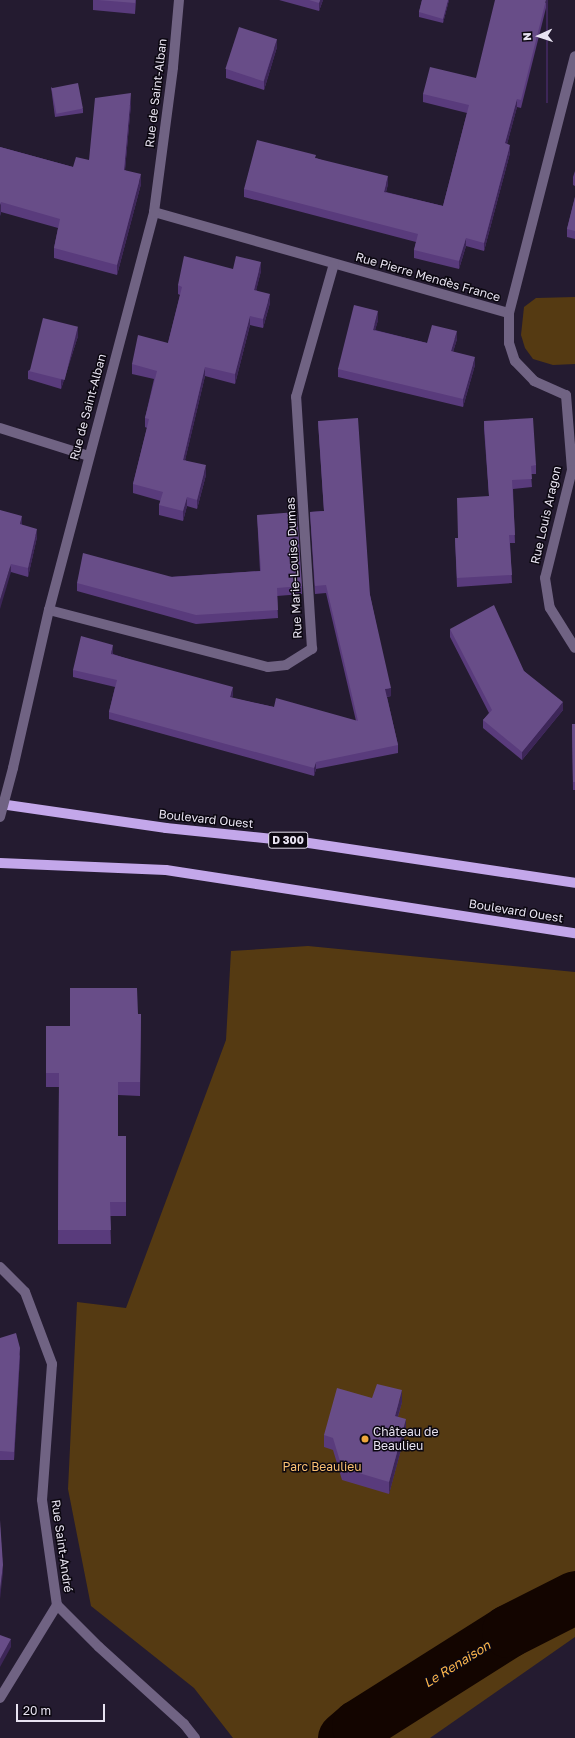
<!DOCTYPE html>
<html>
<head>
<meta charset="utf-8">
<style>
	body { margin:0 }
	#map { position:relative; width:575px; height:1738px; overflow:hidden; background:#241b30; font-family:"Golos Text",sans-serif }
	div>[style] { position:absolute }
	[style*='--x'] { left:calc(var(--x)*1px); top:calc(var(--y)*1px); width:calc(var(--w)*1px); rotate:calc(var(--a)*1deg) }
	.green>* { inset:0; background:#553a12 }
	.river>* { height:53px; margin:-26.5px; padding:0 26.5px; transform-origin:26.5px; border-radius:26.5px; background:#130500 }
	.minor>* { height:10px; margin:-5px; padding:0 5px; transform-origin:5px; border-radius:5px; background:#706383 }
	.major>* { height:10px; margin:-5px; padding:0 5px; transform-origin:5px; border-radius:5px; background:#c3a7ea }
	.minor-bridge>* { height:10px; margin:-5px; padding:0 5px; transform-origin:5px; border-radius:5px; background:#706383 }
	.wall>* { inset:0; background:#593b7c }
	.shaded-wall>* { inset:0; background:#3d2658; transform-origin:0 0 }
	.building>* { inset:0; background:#684d88; transform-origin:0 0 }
	.dots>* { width:11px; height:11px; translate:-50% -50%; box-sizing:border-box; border:2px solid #0b0710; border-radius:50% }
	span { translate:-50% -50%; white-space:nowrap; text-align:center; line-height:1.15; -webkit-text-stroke:3px #0b0710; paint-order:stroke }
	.shield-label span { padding:1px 3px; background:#0b0710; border:1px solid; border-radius:3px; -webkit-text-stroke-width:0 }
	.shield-label { font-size:11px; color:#e8e3f1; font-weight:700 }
	.street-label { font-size:12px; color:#e8e3f1 }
	.poi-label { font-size:12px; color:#e8e3f1 }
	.left { translate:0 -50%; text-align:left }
	.park-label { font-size:12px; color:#fac072 }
	.water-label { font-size:13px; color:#feb64c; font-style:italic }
	.north { position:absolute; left:519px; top:16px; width:40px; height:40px; -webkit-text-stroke:3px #0b0710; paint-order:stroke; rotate:267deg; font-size:11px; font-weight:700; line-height:16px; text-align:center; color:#e8e3f1 }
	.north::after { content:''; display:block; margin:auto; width:14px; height:18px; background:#e8e3f1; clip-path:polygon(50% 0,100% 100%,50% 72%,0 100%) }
	.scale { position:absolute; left:16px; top:1704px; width:89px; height:18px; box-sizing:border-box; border:2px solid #e8e3f1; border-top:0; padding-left:5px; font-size:12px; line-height:14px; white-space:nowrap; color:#e8e3f1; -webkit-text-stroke:3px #0b0710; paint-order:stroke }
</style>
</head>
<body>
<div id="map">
	<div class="green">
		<div style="clip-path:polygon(575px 297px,575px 364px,553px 365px,533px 359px,525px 348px,521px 335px,524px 307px,536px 298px)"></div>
		<div style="clip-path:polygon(308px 946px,575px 972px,575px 1637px,430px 1738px,233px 1738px,194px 1688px,91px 1606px,68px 1489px,77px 1302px,126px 1308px,226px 1040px,231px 951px)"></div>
	</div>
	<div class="river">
		<div style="--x:344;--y:1738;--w:18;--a:-41"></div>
		<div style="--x:358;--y:1726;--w:178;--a:-32.3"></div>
		<div style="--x:508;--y:1631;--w:75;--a:-26.9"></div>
	</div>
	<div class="minor">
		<div style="--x:154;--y:212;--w:369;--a:15.9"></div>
		<div style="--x:509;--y:313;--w:265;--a:-75.6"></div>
		<div style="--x:509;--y:313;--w:30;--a:90"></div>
		<div style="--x:509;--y:343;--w:19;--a:72"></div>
		<div style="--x:515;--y:361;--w:28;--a:46"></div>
		<div style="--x:534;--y:381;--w:35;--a:24"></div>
		<div style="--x:566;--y:395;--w:75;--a:85.4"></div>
		<div style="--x:572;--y:470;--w:111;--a:104"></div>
		<div style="--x:545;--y:578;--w:30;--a:81"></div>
		<div style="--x:550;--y:608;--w:47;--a:58"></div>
		<div style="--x:0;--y:428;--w:93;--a:17.5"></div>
		<div style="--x:49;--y:610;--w:226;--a:14.6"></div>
		<div style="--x:268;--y:667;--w:18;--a:-6"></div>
		<div style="--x:286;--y:665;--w:31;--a:-32"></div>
		<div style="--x:312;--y:649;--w:253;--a:-93.6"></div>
		<div style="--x:296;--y:397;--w:138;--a:-74.1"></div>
		<div style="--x:13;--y:768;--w:162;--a:-77.2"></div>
		<div style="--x:49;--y:610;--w:412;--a:-75.2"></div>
		<div style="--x:154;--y:212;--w:146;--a:-82.5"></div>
		<div style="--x:173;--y:67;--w:67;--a:-84.9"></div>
		<div style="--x:0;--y:1267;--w:35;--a:45"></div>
		<div style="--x:25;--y:1292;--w:77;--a:69.4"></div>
		<div style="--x:52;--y:1364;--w:136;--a:94.2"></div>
		<div style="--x:42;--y:1500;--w:106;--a:81.9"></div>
		<div style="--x:57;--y:1605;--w:59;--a:45"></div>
		<div style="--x:99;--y:1647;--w:115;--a:42.2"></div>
		<div style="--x:184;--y:1724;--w:18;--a:52"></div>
		<div style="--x:0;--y:1698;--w:109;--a:-58.5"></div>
	</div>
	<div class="major">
		<div style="--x:0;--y:804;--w:168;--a:8.2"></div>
		<div style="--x:166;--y:828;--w:137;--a:5.9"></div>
		<div style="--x:302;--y:842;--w:276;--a:8.5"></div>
		<div style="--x:0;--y:863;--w:166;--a:2.4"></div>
		<div style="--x:166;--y:870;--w:414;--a:8.8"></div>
	</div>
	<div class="minor-bridge">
		<div style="--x:0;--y:817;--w:51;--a:-75.1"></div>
	</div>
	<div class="wall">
		<div style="clip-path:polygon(93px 0,136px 0,135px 14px,93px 10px)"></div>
		<div style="clip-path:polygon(279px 0,323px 0,319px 11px)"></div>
		<div style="clip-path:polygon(422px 0,449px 0,443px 23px,419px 17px,419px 12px)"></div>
		<div style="clip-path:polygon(548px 0,521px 108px,517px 107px,507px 144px,510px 153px,484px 251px,466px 246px,459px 269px,414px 258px,414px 250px,416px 242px,244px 197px,244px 189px,316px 158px,388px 184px,386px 192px,443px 206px,467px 113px,423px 102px,423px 94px,476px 78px)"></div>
		<div style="clip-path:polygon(277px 47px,264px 90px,226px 78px,226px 69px)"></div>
		<div style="clip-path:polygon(51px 87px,83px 109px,83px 113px,55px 117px)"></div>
		<div style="clip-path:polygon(131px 104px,125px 170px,141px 184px,117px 275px,54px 258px,54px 248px,58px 228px,1px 212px,0 216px,0 147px,73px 167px,89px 160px)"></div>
		<div style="clip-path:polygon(575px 171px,575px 186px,573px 185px,573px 177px)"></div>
		<div style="clip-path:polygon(575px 197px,575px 239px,567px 237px,567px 229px)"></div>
		<div style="clip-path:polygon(233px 269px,261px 271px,256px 290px,270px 303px,263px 328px,250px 325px,235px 384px,205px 376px,185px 460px,206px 475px,197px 509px,187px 506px,183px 521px,159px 515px,159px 505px,161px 501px,133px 493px,133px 484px,147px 428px,145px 427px,145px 418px,154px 379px,132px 374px,132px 364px,168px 343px,180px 295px,178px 294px,178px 285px)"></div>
		<div style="clip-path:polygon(378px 320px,375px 330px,427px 343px,457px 339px,453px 352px,475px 365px,463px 407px,338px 377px,338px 369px)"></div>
		<div style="clip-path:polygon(78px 336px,61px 389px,28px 379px,28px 371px)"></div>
		<div style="clip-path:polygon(318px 421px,370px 595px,391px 696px,387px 697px,398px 745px,398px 753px,316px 769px,314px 776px,109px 719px,109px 712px,115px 687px,73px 677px,73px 670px,113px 652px,113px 654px,233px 694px,232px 698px,274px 707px,356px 721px,326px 593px,315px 594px,310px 512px,324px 511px)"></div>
		<div style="clip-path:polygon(484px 421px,536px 465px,536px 474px,531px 474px,532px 487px,513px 489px,515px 543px,510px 543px,512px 583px,457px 587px,455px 538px,458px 538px,489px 496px,484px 429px)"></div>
		<div style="clip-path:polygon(0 510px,22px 525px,37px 537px,28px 577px,11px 572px)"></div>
		<div style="clip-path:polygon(257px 515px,302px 586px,302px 594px,277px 596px,278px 618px,196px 624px,77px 591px,77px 583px,260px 571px)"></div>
		<div style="clip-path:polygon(450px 629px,524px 671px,563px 710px,522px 760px,483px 728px,483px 720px,489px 713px,450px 637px)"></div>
		<div style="clip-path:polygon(572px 724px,575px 724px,575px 790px,573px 790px)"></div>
		<div style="clip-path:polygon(138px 1014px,141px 1014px,140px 1096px,118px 1095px,118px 1136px,126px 1136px,126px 1216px,110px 1216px,111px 1244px,58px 1244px,59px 1087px,46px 1087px,46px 1026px,70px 1026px)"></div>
		<div style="clip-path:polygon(0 1338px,20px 1356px,14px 1460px,0 1460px)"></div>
		<div style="clip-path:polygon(372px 1398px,402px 1402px,398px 1417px,406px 1431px,389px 1494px,342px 1480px,333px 1450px,324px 1447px,324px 1435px)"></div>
	</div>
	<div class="shaded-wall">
		<div style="clip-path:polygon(320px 0,323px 0,319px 11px,319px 3px)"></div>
		<div style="clip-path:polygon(448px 0,449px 0,443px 23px,443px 19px)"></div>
		<div style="left:546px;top:0;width:2px;height:103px"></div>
		<div style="clip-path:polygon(277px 39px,277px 47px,264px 90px,264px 81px)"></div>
		<div style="clip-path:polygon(131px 93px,131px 104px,124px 180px,124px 170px)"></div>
		<div style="clip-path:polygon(517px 99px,517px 107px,505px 152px,505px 143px)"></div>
		<div style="clip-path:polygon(510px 145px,510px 153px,484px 251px,484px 243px)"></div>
		<div style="clip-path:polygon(141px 174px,141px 184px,117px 275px,117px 265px)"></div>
		<div style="clip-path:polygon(388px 176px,388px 184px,384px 200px,384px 192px)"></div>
		<div style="clip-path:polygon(1px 202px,1px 212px,0 216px,0 205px)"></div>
		<div style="clip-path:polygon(466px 238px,466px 246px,459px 269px,459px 261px)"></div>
		<div style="clip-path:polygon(261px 262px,261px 271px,254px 299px,254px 290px)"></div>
		<div style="clip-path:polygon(270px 294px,270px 303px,263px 328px,263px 319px)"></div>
		<div style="clip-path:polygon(378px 311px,378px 320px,373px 338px,373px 330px)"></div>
		<div style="clip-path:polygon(250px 316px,250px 325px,235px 384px,235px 374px)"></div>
		<div style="clip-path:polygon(78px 327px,78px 336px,61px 389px,61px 381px)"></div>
		<div style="clip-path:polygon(457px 331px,457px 339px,451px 359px,451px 351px)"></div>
		<div style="clip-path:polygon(475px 357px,475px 365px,463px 407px,463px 399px)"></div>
		<div style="clip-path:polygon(205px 367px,205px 376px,183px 469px,183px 460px)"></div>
		<div style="clip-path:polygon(206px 465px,206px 475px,197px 509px,197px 500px)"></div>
		<div style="clip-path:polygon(187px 497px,187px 506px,183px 521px,183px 511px)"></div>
		<div style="clip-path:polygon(22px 516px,22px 524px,20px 533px,20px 524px)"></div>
		<div style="clip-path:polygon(37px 529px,37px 537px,28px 577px,28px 568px)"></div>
		<div style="clip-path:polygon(11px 564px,11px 572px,0 609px,0 600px)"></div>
		<div style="clip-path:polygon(113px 645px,113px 652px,111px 661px,111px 654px)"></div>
		<div style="clip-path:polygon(233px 687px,233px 694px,230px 705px,230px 697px)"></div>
		<div style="clip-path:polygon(391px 688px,391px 696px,385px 697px,385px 689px)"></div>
		<div style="clip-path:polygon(563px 702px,563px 710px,522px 760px,522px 752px)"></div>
		<div style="clip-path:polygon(316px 762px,316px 769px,314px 776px,314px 768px)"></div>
		<div style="clip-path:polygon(20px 1348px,20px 1356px,14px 1460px,14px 1452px)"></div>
		<div style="clip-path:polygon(402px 1390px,402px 1402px,395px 1427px,395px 1416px)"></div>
		<div style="clip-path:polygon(406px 1419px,406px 1431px,389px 1494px,389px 1482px)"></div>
		<div style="clip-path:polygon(3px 1565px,3px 1573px,0 1599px,0 1590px)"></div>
		<div style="clip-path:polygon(11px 1639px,11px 1647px,0 1667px,0 1659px)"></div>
	</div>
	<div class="building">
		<div style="clip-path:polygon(98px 0,135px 0,135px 3px)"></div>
		<div style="clip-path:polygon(309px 0,320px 0,319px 3px)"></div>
		<div style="clip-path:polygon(422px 0,448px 0,443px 19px,419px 12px)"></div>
		<div style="clip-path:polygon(495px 0,546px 0,521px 100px,517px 99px,505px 143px,510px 145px,484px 243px,466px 238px,459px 261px,414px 250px,418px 234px,244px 189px,257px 140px,316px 155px,315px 158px,388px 176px,384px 192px,443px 206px,469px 105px,423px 94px,430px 67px,476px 78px)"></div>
		<div style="left:239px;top:27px;width:40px;height:44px;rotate:18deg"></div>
		<div style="left:78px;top:83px;width:26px;height:27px;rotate:79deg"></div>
		<div style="clip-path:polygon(131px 93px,124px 170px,141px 174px,117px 265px,54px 248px,60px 219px,1px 202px,0 205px,0 147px,73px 167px,76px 157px,89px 160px,95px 98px)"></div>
		<div style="clip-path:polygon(575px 197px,575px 231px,567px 229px)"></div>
		<div style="clip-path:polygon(184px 256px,233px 269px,236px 256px,261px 262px,254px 290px,270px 294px,263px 319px,250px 316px,235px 374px,205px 367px,183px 460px,206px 465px,197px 500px,187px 497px,183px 511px,159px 505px,163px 492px,133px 484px,149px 419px,145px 418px,157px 371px,132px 364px,138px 335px,168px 343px,182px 287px,178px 285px)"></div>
		<div style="clip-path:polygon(354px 305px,378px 311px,373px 330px,427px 343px,432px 325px,457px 331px,451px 351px,475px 357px,463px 399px,338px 369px)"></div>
		<div style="left:43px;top:318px;width:36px;height:55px;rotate:14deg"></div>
		<div style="clip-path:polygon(358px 418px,370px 595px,391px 688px,385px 689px,398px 745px,316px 762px,314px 768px,109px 712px,117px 680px,73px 670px,81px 636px,113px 645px,111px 654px,233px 687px,230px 697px,274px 707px,276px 698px,358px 721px,326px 585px,315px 586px,310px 512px,324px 511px,318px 421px)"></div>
		<div style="clip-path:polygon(533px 418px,536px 465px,531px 466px,532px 479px,512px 480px,515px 535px,509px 535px,512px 575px,457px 578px,455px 538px,458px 538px,457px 498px,489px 496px,484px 421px)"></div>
		<div style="clip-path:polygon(0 510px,22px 516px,20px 524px,37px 529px,28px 568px,11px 564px,0 600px)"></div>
		<div style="clip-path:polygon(297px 512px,302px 586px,277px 588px,278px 610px,196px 615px,77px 583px,83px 553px,172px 577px,261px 571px,257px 515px)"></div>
		<div style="clip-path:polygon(494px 605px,524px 671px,563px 702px,522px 752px,483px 720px,492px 710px,450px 629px)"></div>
		<div style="clip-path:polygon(572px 724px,575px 724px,575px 782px,573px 782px)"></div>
		<div style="clip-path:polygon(70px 988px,137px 988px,138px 1014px,141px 1014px,140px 1082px,118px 1082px,118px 1136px,126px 1136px,126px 1202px,110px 1202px,111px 1230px,58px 1230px,59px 1073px,46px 1073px,46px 1026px,70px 1026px)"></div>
		<div style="clip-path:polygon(16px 1333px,20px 1348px,14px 1452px,0 1451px,0 1338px)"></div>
		<div style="clip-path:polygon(377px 1384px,402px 1390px,395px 1416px,406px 1419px,389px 1482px,342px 1468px,333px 1438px,324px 1435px,337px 1388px,372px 1398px)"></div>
		<div style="clip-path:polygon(0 1520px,3px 1565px,0 1590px)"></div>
		<div style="clip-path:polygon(0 1635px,11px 1639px,0 1659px)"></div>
	</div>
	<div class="dots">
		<div style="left:365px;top:1439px;background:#eea73c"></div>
	</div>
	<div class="shield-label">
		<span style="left:288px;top:840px">D 300</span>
	</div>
	<div class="street-label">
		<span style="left:156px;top:93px;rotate:-83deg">Rue de Saint-Alban</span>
		<span style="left:428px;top:277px;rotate:16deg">Rue Pierre Mendès France</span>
		<span style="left:88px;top:407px;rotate:-75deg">Rue de Saint-Alban</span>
		<span style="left:546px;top:515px;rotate:-77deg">Rue Louis Aragon</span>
		<span style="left:294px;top:568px;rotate:-93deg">Rue Marie-Louise Dumas</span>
		<span style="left:206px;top:819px;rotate:6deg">Boulevard Ouest</span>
		<span style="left:516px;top:911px;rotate:9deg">Boulevard Ouest</span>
		<span style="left:62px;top:1546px;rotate:82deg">Rue Saint-André</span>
	</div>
	<div class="poi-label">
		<span class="left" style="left:373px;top:1439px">Château de<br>Beaulieu</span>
	</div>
	<div class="park-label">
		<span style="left:322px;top:1467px">Parc Beaulieu</span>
	</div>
	<div class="water-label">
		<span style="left:457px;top:1664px;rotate:-32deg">Le Renaison</span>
	</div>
	<div class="north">N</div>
	<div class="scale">20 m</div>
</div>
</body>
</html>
